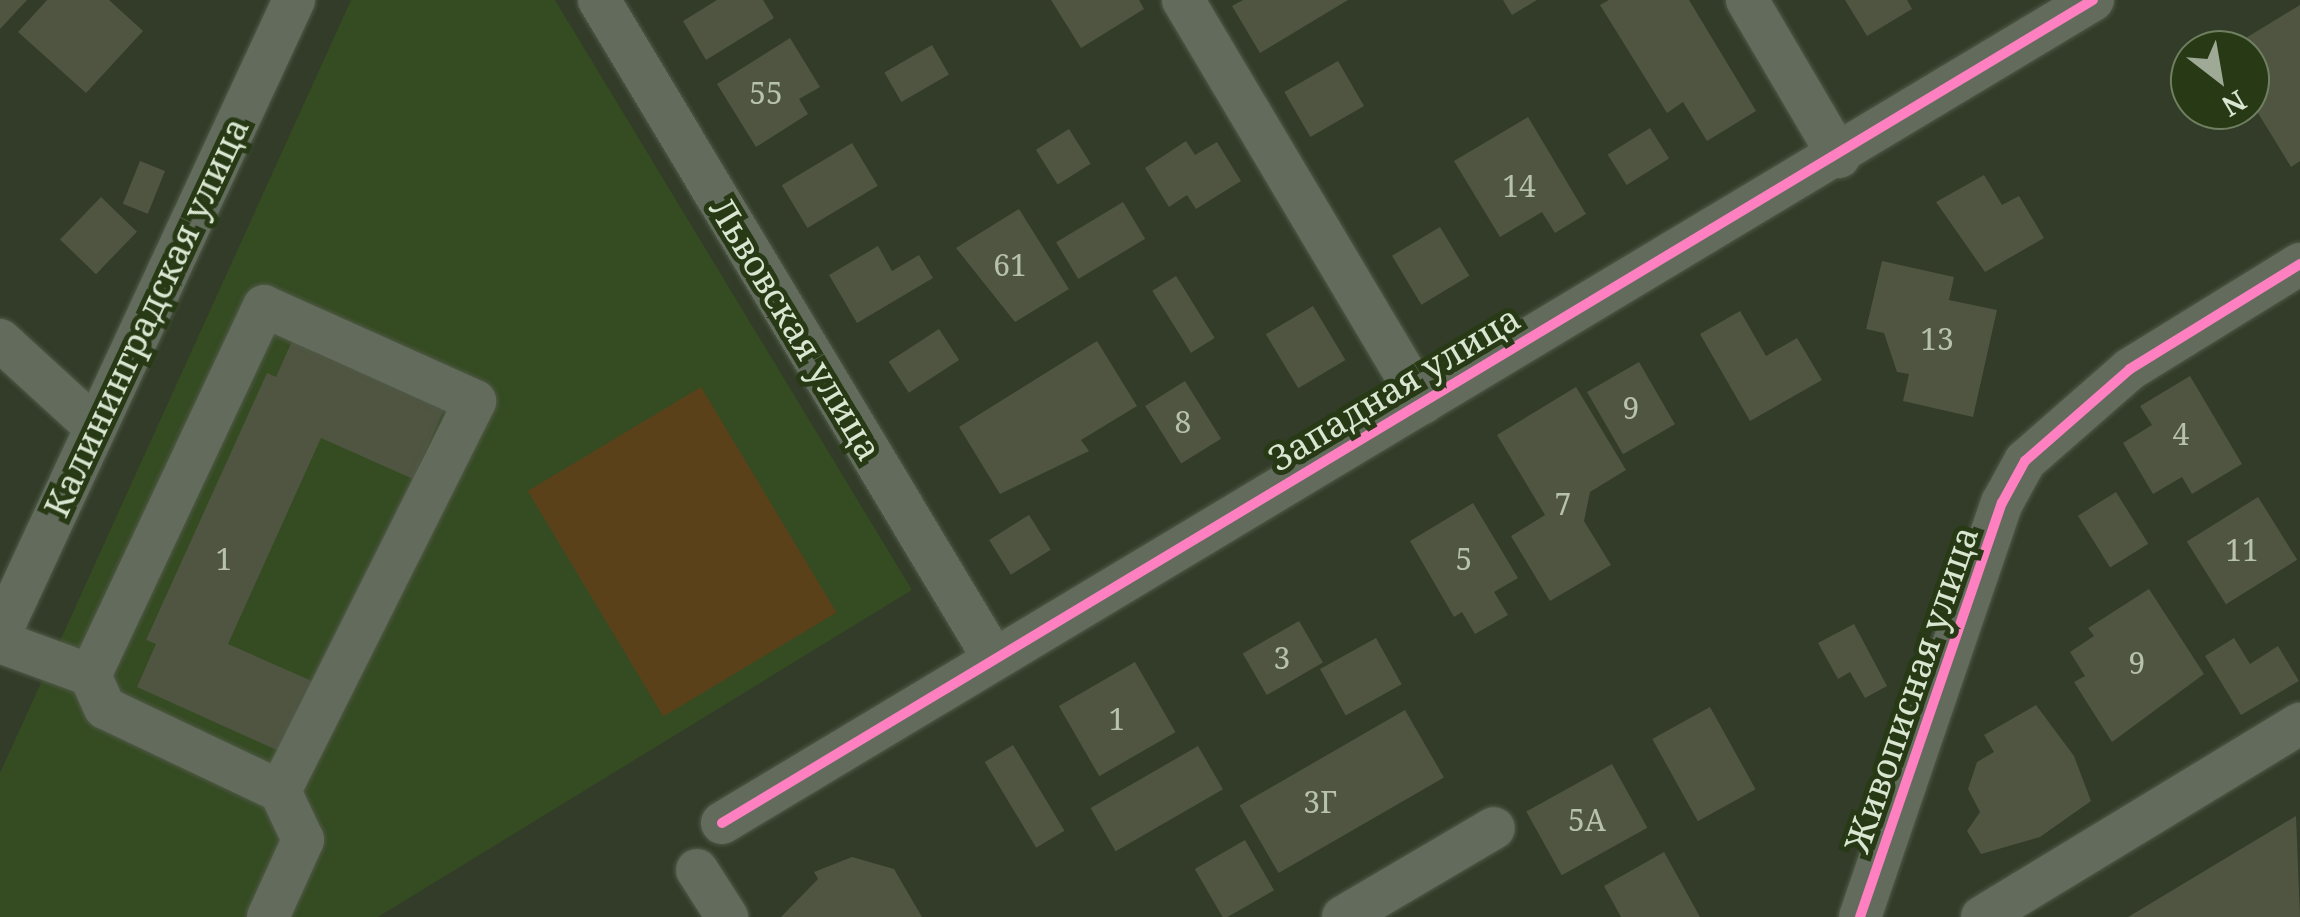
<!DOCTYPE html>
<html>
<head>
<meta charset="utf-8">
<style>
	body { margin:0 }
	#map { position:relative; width:2300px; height:917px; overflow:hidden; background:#323c28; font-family:"Noto Serif",serif }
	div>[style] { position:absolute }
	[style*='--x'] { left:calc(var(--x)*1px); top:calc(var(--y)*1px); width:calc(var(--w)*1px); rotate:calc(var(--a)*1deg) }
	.built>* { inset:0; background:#354b22 }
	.green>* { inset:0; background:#5b411a; transform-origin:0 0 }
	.building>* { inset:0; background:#4f5541; transform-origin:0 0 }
	.roads { filter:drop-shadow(0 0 2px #505947) drop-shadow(0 0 2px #505947) }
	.minor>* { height:42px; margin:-21px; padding:0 21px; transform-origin:21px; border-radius:21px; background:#636b5d }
	.cycleway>* { height:10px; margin:-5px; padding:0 5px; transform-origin:5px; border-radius:5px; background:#ff80c0 }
	span { translate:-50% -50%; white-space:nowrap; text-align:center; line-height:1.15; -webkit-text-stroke:10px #273a15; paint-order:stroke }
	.number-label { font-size:30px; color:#b7c2ad }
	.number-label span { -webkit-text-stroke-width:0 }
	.street-label { font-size:35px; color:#dae6d1 }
	.north { position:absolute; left:2170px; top:30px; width:100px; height:100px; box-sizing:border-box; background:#273a15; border:2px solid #6f7f60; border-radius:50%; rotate:149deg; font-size:28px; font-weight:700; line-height:40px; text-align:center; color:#dae6d1 }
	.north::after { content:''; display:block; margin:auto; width:35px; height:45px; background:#9faa96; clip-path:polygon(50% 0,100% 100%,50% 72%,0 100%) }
</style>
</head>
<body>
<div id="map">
	<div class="built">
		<div style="clip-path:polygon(351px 0,555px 0,912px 590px,378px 917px,0 917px,0 773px)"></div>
	</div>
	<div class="green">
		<div style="left:701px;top:387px;width:263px;height:202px;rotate:59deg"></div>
	</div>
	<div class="building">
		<div style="clip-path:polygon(0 0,27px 0,0 29px)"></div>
		<div style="clip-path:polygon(47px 0,109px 0,143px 31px,86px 93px,18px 32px)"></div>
		<div style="clip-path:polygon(717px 0,763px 0,774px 18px,706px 60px,683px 21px)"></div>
		<div style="clip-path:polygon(1051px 0,1139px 0,1144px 9px,1081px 48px)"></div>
		<div style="clip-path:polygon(1243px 0,1348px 0,1260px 53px,1232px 6px)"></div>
		<div style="clip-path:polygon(1503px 0,1537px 0,1512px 15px)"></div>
		<div style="clip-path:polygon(1609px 0,1689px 0,1756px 111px,1707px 141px,1683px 102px,1667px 113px,1600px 5px)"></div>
		<div style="clip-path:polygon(1845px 0,1907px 0,1912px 9px,1867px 36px)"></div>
		<div style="clip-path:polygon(2300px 5px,2300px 161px,2291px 167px,2250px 100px,2250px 50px,2226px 50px)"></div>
		<div style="clip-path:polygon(790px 38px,820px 87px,799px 99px,808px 114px,756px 147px,717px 84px)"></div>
		<div style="left:932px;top:45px;width:34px;height:55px;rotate:60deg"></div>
		<div style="left:1338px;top:61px;width:52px;height:62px;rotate:60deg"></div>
		<div style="clip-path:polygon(1528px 117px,1586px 214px,1555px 233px,1542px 212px,1500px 237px,1454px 161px)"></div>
		<div style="left:1650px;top:128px;width:36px;height:50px;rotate:58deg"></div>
		<div style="left:1069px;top:129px;width:41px;height:39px;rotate:58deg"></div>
		<div style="clip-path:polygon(1186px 141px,1195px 155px,1217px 142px,1241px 181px,1196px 209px,1187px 195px,1169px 207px,1145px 168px)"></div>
		<div style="left:852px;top:143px;width:50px;height:82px;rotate:59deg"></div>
		<div style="left:140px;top:161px;width:27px;height:46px;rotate:22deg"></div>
		<div style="clip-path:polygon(1984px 175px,2002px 205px,2019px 196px,2044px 238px,1985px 272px,1936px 202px)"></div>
		<div style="left:101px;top:197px;width:50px;height:59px;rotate:44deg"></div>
		<div style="left:1123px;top:202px;width:43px;height:78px;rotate:59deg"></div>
		<div style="clip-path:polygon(1019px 209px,1069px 289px,1015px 322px,956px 248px)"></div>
		<div style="left:1440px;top:227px;width:57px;height:56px;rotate:59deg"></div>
		<div style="clip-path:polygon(878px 246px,892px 271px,919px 255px,933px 278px,857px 323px,829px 275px)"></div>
		<div style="clip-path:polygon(1882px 261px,1954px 277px,1949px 300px,1997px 310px,1973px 417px,1903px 401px,1909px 374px,1897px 372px,1884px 333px,1866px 329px)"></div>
		<div style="left:1176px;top:276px;width:73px;height:28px;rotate:58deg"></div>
		<div style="left:1313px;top:306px;width:63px;height:55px;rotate:59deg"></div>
		<div style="clip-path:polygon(1740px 311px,1766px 356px,1797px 338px,1822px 380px,1750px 421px,1700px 334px)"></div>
		<div style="left:939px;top:329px;width:37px;height:60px;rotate:57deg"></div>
		<div style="clip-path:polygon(293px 339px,445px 407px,413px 479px,321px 438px,228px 644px,321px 685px,290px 756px,137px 687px,156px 644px,146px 640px,267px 373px,276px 377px)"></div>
		<div style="clip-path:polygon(1097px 341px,1137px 406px,1081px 440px,1089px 451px,1000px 494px,959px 427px)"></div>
		<div style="left:1639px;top:362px;width:72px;height:60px;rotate:60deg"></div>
		<div style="clip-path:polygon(2190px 376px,2242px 464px,2192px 494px,2182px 477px,2153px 494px,2123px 443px,2152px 425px,2140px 406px)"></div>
		<div style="left:1185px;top:381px;width:68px;height:47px;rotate:58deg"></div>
		<div style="clip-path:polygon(1576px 387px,1626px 470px,1590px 492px,1584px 521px,1611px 565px,1550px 601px,1511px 536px,1545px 515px,1497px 435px)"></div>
		<div style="left:2116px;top:492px;width:61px;height:45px;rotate:58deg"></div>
		<div style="left:2258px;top:497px;width:74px;height:84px;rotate:58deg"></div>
		<div style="clip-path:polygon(1473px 503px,1518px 578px,1494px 592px,1508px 615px,1475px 634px,1462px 612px,1454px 617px,1410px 541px)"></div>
		<div style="left:1029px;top:515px;width:41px;height:47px;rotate:58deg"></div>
		<div style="clip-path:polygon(2149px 589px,2204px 674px,2112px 742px,2074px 682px,2085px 676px,2070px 652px,2094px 636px,2088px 628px)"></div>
		<div style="left:1299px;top:621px;width:48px;height:65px;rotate:60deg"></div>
		<div style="clip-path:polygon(1854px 624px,1887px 686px,1865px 698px,1850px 672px,1838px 679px,1818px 643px)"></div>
		<div style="left:1376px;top:638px;width:53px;height:64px;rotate:61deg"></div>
		<div style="clip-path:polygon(2234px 638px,2250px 664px,2278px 646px,2299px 681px,2241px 715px,2205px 656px)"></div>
		<div style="left:1135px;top:662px;width:81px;height:88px;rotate:60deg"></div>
		<div style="clip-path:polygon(2036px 705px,2074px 756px,2091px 801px,2040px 837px,1981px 854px,1967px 831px,1980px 812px,1968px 789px,1977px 762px,1994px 752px,1984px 735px)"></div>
		<div style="left:1710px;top:707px;width:94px;height:66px;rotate:61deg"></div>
		<div style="left:1405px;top:710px;width:78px;height:191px;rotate:60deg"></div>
		<div style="left:1013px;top:745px;width:100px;height:33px;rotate:59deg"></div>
		<div style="left:1198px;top:746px;width:50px;height:124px;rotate:60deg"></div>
		<div style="left:1612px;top:764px;width:73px;height:98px;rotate:61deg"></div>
		<div style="clip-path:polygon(2296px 816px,2300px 917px,2128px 917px)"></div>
		<div style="left:1245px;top:840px;width:58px;height:58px;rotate:60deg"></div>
		<div style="clip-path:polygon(1664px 852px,1700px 917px,1621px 917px,1604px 886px)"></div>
		<div style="clip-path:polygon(852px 857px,894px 869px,922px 917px,781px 917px,818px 879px,814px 872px)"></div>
	</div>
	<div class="roads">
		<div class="minor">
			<div style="--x:599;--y:0;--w:768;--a:59.06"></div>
			<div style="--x:1183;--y:0;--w:469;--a:59.3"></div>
			<div style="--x:1747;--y:0;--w:182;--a:59.6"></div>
			<div style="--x:0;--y:340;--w:127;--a:42.5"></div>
			<div style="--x:0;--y:634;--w:699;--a:-65.12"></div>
			<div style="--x:0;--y:642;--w:96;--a:20.1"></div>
			<div style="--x:90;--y:675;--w:36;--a:66"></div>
			<div style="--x:105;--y:708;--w:194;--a:25.4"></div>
			<div style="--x:280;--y:791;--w:436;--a:-63.4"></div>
			<div style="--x:475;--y:401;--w:231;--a:-155.8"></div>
			<div style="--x:264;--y:306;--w:408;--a:115.2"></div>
			<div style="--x:722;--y:823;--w:1599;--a:-30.98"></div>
			<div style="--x:697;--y:870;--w:56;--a:57.4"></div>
			<div style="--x:268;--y:917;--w:85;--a:-65.6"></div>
			<div style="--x:303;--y:840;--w:54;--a:-115.1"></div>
			<div style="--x:1343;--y:917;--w:175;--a:-30.5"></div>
			<div style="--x:1860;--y:917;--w:438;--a:-71.1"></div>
			<div style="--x:2002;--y:503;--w:48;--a:-61.3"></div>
			<div style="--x:2025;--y:461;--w:140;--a:-41.2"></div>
			<div style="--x:2130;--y:369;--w:200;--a:-31.7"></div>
			<div style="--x:1982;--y:917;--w:372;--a:-31.3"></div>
		</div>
	</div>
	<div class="cycleway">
		<div style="--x:722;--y:823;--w:1599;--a:-30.98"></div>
		<div style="--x:1860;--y:917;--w:438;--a:-71.1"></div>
		<div style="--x:2002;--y:503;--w:48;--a:-61.3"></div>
		<div style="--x:2025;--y:461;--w:140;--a:-41.2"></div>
		<div style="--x:2130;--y:369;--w:200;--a:-31.7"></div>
	</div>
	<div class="number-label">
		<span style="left:766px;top:93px">55</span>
		<span style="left:1519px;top:186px">14</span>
		<span style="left:1010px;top:265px">61</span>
		<span style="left:1937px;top:339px">13</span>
		<span style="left:1631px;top:408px">9</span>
		<span style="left:1183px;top:422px">8</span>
		<span style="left:2181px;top:434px">4</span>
		<span style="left:1563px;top:504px">7</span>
		<span style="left:2242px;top:550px">11</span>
		<span style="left:224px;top:559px">1</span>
		<span style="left:1464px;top:559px">5</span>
		<span style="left:1282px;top:658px">3</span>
		<span style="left:2137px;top:663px">9</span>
		<span style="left:1117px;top:719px">1</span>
		<span style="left:1320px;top:802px">3Г</span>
		<span style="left:1587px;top:820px">5А</span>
	</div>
	<div class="street-label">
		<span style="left:146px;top:317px;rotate:-65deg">Калининградская улица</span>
		<span style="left:796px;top:329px;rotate:59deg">Львовская улица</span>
		<span style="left:1394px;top:388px;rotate:-31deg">Западная улица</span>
		<span style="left:1911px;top:689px;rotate:-71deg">Живописная улица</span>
	</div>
	<div class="north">N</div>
</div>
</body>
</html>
